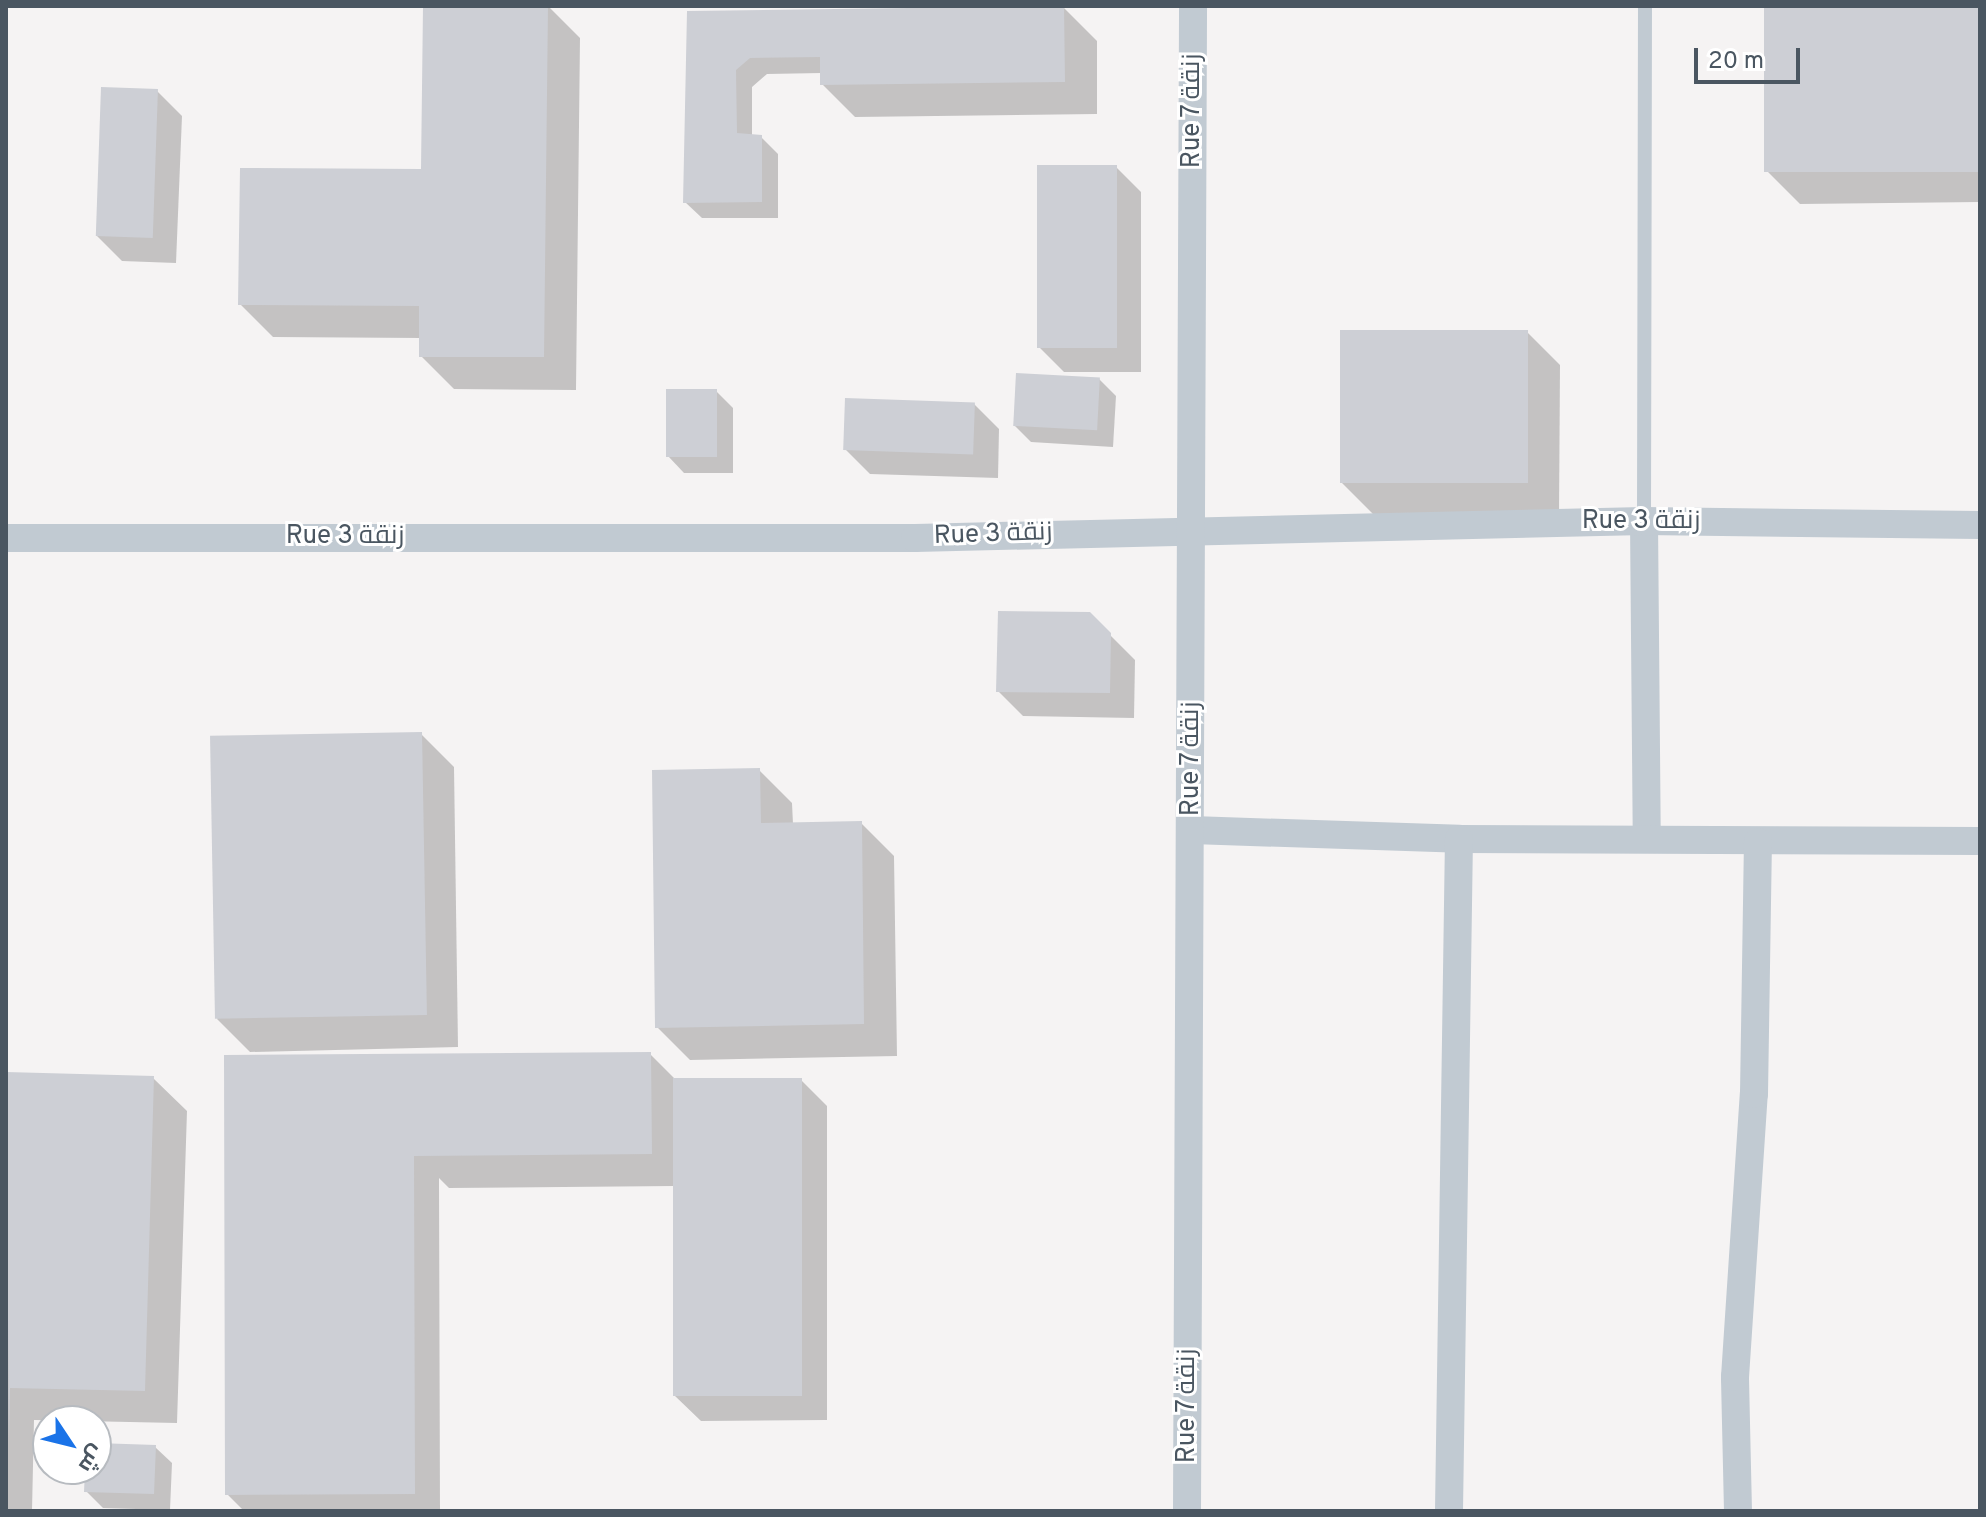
<!DOCTYPE html>
<html>
<head>
<meta charset="utf-8">
<style>
	body { margin:0 }
	#map { position:relative; width:1986px; height:1517px; overflow:hidden; background:#f5f3f3; font-family:Overpass,Cairo,sans-serif }
	div>[style] { position:absolute }
	[style*='--x'] { left:calc(var(--x)*1px); top:calc(var(--y)*1px); width:calc(var(--w)*1px); rotate:calc(var(--a)*1deg) }
	.shadow>* { inset:0; background:#0003 }
	.building>* { inset:0; background:#cdcfd5; transform-origin:0 0 }
	.service>* { height:14px; margin:-7px; padding:0 7px; transform-origin:7px; border-radius:7px; background:#c1cad2 }
	.minor>* { height:28px; margin:-14px; padding:0 14px; transform-origin:14px; border-radius:14px; background:#c1cad2 }
	span { translate:-50% -50%; white-space:nowrap; text-align:center; line-height:1.15; -webkit-text-stroke:6px #fff; paint-order:stroke }
	.street-label { font-size:26px; color:#4a5661 }
	.frame { position:absolute; inset:0; border:8px solid #4a5661; pointer-events:none }
	.north { position:absolute; left:32px; top:1405px; width:80px; height:80px; box-sizing:border-box; background:#fff; border:2px solid #b7bbc0; border-radius:50%; rotate:125deg; font-size:22px; font-weight:700; line-height:32px; text-align:center; color:#4a5661 }
	.north::after { content:''; display:block; margin:auto; width:28px; height:36px; background:#1a73e8; clip-path:polygon(50% 0,100% 100%,50% 72%,0 100%) }
	.scale { position:absolute; left:1694px; top:48px; width:106px; height:36px; box-sizing:border-box; border:4px solid #4a5661; border-top:0; padding-left:10px; font-size:24px; line-height:28px; white-space:nowrap; color:#4a5661; -webkit-text-stroke:6px #fff; paint-order:stroke }
</style>
</head>
<body>
<div id="map">
	<div class="shadow">
		<div style="clip-path:polygon(425px 6px,548px 6px,580px 38px,576px 390px,454px 389px,421px 356px,421px 338px,273px 337px,240px 304px,423px 171px)"></div>
		<div style="clip-path:polygon(1766px 6px,1980px 6px,1980px 202px,1800px 204px,1767px 171px)"></div>
		<div style="clip-path:polygon(1064px 8px,1097px 41px,1097px 114px,855px 117px,822px 84px,822px 73px,767px 74px,752px 87px,752px 136px,761px 137px,778px 154px,778px 218px,702px 218px,685px 202px,689px 13px)"></div>
		<div style="clip-path:polygon(157px 91px,182px 116px,176px 263px,122px 261px,97px 236px)"></div>
		<div style="clip-path:polygon(1116px 167px,1141px 192px,1141px 372px,1064px 372px,1039px 347px)"></div>
		<div style="clip-path:polygon(1527px 332px,1560px 365px,1559px 515px,1374px 515px,1341px 482px)"></div>
		<div style="clip-path:polygon(1099px 379px,1116px 396px,1113px 447px,1031px 442px,1014px 425px)"></div>
		<div style="clip-path:polygon(716px 391px,733px 408px,733px 473px,684px 473px,668px 456px)"></div>
		<div style="clip-path:polygon(974px 404px,999px 429px,998px 478px,870px 474px,845px 449px)"></div>
		<div style="clip-path:polygon(1089px 614px,1135px 660px,1134px 718px,1023px 716px,998px 691px)"></div>
		<div style="clip-path:polygon(421px 734px,454px 767px,458px 1047px,250px 1052px,217px 1019px)"></div>
		<div style="clip-path:polygon(759px 770px,792px 803px,793px 824px,861px 823px,894px 856px,897px 1056px,690px 1060px,657px 1027px)"></div>
		<div style="clip-path:polygon(650px 1054px,677px 1081px,801px 1080px,827px 1106px,827px 1420px,701px 1421px,675px 1396px,675px 1186px,449px 1188px,439px 1178px,440px 1511px,244px 1511px,227px 1494px,226px 1057px)"></div>
		<div style="clip-path:polygon(6px 1074px,153px 1078px,187px 1111px,177px 1423px,34px 1420px,32px 1511px,6px 1511px)"></div>
		<div style="clip-path:polygon(96px 1445px,155px 1447px,172px 1463px,170px 1510px,103px 1508px,86px 1491px,87px 1469px,96px 1469px)"></div>
	</div>
	<div class="building">
		<div style="clip-path:polygon(423px 6px,548px 6px,544px 357px,419px 357px,419px 306px,238px 305px,240px 168px,421px 169px)"></div>
		<div style="clip-path:polygon(1064px 6px,1065px 82px,820px 85px,820px 57px,750px 58px,736px 70px,737px 133px,762px 135px,762px 202px,683px 203px,687px 11px)"></div>
		<div style="left:1764px;top:6px;width:216px;height:166px"></div>
		<div style="left:101px;top:87px;width:57px;height:149px;rotate:2deg"></div>
		<div style="left:1037px;top:165px;width:80px;height:183px"></div>
		<div style="left:1340px;top:330px;width:188px;height:153px"></div>
		<div style="left:1016px;top:373px;width:84px;height:53px;rotate:3deg"></div>
		<div style="left:666px;top:389px;width:51px;height:68px"></div>
		<div style="left:845px;top:398px;width:130px;height:52px;rotate:2deg"></div>
		<div style="clip-path:polygon(998px 611px,1090px 612px,1111px 633px,1110px 693px,996px 692px)"></div>
		<div style="left:422px;top:732px;width:283px;height:212px;rotate:89deg"></div>
		<div style="clip-path:polygon(760px 768px,761px 823px,862px 821px,864px 1024px,655px 1028px,652px 770px)"></div>
		<div style="clip-path:polygon(651px 1052px,652px 1154px,414px 1156px,415px 1494px,225px 1495px,224px 1055px)"></div>
		<div style="clip-path:polygon(6px 1072px,154px 1076px,145px 1391px,10px 1388px,9px 1440px)"></div>
		<div style="left:802px;top:1078px;width:318px;height:129px;rotate:90deg"></div>
		<div style="clip-path:polygon(96px 1443px,156px 1445px,154px 1494px,84px 1492px,85px 1469px,96px 1469px)"></div>
	</div>
	<div class="service">
		<div style="--x:1644;--y:521;--w:515;--a:-89.89"></div>
	</div>
	<div class="minor">
		<div style="--x:1644;--y:521;--w:317;--a:89.5"></div>
		<div style="--x:6;--y:538;--w:909;--a:0"></div>
		<div style="--x:915;--y:538;--w:729;--a:-1.34"></div>
		<div style="--x:1644;--y:521;--w:336;--a:0.7"></div>
		<div style="--x:1192;--y:830;--w:267;--a:1.9"></div>
		<div style="--x:1459;--y:839;--w:521;--a:0.22"></div>
		<div style="--x:1187;--y:1511;--w:1505;--a:-89.77"></div>
		<div style="--x:1449;--y:1511;--w:672;--a:-89.15"></div>
		<div style="--x:1738;--y:1511;--w:134;--a:-91.3"></div>
		<div style="--x:1735;--y:1377;--w:284;--a:-86.2"></div>
		<div style="--x:1754;--y:1094;--w:252;--a:-89.1"></div>
	</div>
	<div class="street-label">
		<span style="left:1193px;top:111px;rotate:-90deg">Rue 7 زنقة</span>
		<span style="left:1641px;top:522px">Rue 3 زنقة</span>
		<span style="left:993px;top:535px;rotate:-2deg">Rue 3 زنقة</span>
		<span style="left:345px;top:537px">Rue 3 زنقة</span>
		<span style="left:1192px;top:759px;rotate:-90deg">Rue 7 زنقة</span>
		<span style="left:1188px;top:1406px;rotate:-90deg">Rue 7 زنقة</span>
	</div>
	<div class="frame"></div>
	<div class="north">ش</div>
	<div class="scale">20 m</div>
</div>
</body>
</html>
